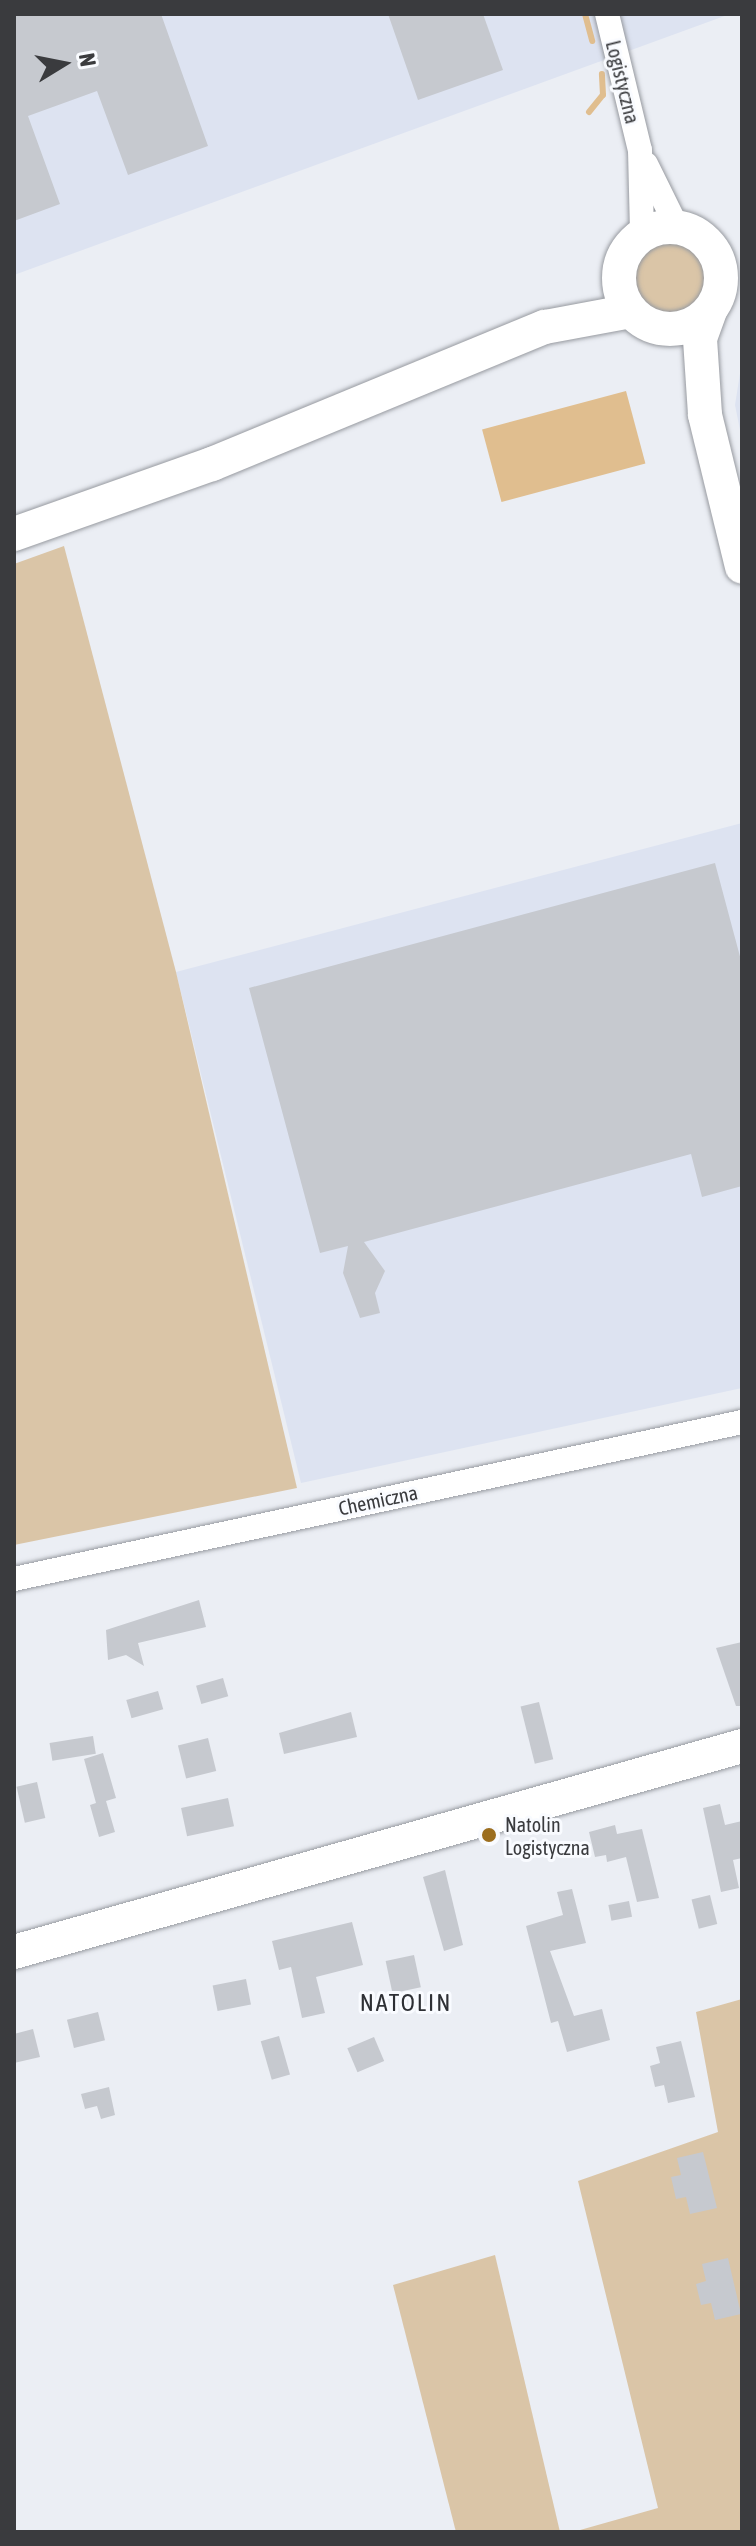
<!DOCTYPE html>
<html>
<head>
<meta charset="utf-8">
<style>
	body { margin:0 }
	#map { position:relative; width:756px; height:2546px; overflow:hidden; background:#ebeef4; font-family:"Asap Condensed",sans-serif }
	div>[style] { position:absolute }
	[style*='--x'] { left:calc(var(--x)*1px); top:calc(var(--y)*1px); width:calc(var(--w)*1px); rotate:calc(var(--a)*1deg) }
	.built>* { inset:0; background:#dde3f1 }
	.green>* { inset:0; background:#dac5a7 }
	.round { border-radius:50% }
	.water>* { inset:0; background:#e0be8f; transform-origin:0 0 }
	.stream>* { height:6px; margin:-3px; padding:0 3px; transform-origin:3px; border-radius:3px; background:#e0be8f }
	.building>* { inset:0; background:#c6c9cf; transform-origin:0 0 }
	.roads { filter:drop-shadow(0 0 2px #979aa0) drop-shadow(0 0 2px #979aa0) }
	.street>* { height:24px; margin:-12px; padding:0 12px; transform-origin:12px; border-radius:12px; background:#fff }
	.secondary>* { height:34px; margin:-17px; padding:0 17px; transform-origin:17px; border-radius:17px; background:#fff }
	.secondary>.ring { margin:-17px; padding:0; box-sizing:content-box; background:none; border:34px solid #fff; border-radius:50% }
	.dots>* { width:22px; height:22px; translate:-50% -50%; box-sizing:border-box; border:4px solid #f9fbff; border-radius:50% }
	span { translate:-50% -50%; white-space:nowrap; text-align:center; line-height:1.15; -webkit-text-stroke:6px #f9fbff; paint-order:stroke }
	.street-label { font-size:20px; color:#3a3b3e }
	.poi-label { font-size:20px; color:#3a3b3e }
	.left { translate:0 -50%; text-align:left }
	.quarter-label { font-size:24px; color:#2e3035; letter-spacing:2px }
	.frame { position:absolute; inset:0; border:16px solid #3a3b3e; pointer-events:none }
	.north { position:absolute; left:24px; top:24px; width:80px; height:80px; -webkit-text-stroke:6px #f9fbff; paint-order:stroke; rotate:80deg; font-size:22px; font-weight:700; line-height:32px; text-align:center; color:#3a3b3e }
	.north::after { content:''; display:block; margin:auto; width:28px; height:36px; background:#3a3b3e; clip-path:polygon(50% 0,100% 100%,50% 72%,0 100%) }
</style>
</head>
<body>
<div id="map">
	<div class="built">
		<div style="clip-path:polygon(14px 14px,730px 14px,14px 275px)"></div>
		<div style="clip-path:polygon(742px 361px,742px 440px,735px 405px)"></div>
		<div style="clip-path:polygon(742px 823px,742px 1388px,301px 1483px,176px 972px)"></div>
	</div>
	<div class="green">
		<div class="round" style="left:632px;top:238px;width:78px;height:78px"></div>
		<div style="clip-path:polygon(64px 546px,176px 972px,297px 1488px,14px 1545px,14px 564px)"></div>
		<div style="clip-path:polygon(742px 1999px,742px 2532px,573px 2532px,658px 2508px,578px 2181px,718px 2132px,696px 2012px)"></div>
		<div style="clip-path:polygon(495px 2255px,560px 2532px,456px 2532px,393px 2285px)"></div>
	</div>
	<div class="water">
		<div style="left:626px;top:391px;width:75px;height:149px;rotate:75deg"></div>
	</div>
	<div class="stream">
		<div style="--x:585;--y:14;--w:28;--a:75"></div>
		<div style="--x:589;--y:112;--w:22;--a:-51"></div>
		<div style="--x:603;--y:95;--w:21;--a:-93"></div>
	</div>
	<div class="building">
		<div style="clip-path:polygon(14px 14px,161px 14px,208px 146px,128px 175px,97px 91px,28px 116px,60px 204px,14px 221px)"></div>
		<div style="clip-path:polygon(388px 14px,483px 14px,503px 70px,418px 100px)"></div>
		<div style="clip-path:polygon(715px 863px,742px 964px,742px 1186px,702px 1197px,691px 1154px,364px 1242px,385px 1271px,375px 1293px,380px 1313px,360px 1318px,343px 1273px,348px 1246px,320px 1253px,249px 988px)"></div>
		<div style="clip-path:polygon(199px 1600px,206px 1627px,138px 1643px,144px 1666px,126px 1655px,108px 1660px,106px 1630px)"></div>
		<div style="clip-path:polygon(742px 1642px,742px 1706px,736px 1706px,716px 1648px)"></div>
		<div style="left:223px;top:1678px;width:19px;height:28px;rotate:74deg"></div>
		<div style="left:158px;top:1691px;width:19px;height:33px;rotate:74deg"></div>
		<div style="left:539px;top:1702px;width:59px;height:19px;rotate:76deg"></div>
		<div style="clip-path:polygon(351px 1712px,357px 1737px,284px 1754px,279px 1733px)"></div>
		<div style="left:93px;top:1736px;width:18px;height:44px;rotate:81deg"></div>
		<div style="left:208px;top:1738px;width:34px;height:31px;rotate:76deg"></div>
		<div style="clip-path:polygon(103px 1753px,116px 1798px,106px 1801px,115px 1832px,99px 1837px,90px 1805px,96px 1803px,84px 1759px)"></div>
		<div style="left:37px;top:1782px;width:37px;height:21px;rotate:77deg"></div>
		<div style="left:228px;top:1798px;width:29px;height:48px;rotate:78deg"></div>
		<div style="clip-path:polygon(720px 1804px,725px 1825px,742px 1821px,742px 1858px,733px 1860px,739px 1888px,721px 1892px,703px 1808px)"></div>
		<div style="clip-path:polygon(615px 1825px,617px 1834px,642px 1829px,659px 1898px,637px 1902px,626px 1857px,607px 1862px,606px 1855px,595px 1857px,589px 1832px)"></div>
		<div style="clip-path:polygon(445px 1870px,463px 1945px,444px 1951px,423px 1877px)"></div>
		<div style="clip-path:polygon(572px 1889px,586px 1943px,550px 1951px,574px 2016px,602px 2009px,610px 2040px,567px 2052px,558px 2021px,551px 2023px,526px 1926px,563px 1915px,557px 1892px)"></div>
		<div style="left:710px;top:1895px;width:30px;height:19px;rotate:76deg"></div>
		<div style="left:629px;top:1901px;width:16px;height:21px;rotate:79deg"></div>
		<div style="clip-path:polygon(352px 1922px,363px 1965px,316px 1977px,325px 2013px,302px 2018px,291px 1967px,279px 1970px,272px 1941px)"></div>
		<div style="left:414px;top:1955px;width:33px;height:29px;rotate:78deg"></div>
		<div style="left:246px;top:1979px;width:26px;height:34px;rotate:79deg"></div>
		<div style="left:98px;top:2012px;width:29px;height:32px;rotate:76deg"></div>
		<div style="clip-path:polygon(33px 2029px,40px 2057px,14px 2063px,14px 2034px)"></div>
		<div style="left:279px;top:2036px;width:40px;height:19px;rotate:74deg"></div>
		<div style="left:374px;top:2037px;width:26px;height:29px;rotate:67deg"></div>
		<div style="clip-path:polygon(681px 2041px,695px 2097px,668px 2103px,664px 2085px,655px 2087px,650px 2066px,660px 2063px,656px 2047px)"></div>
		<div style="clip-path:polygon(109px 2087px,115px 2115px,101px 2119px,97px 2106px,85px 2109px,81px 2094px)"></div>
		<div style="clip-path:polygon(703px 2152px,717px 2208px,690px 2214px,686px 2197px,676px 2199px,671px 2177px,681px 2175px,677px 2158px)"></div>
		<div style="clip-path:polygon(728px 2258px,741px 2314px,715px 2320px,711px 2303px,701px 2305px,696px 2284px,706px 2281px,702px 2264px)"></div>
	</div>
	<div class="roads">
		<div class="street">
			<div style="--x:607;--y:14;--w:140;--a:76.4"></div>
			<div style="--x:640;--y:150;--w:84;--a:88.6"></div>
			<div style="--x:646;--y:164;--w:70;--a:63.8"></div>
			<div style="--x:14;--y:1579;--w:745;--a:-12.17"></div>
		</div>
		<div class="secondary">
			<div class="ring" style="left:619px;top:227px;width:68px;height:68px"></div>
			<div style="--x:710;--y:311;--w:30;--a:110"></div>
			<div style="--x:700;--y:339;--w:76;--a:86.2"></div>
			<div style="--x:705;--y:415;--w:156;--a:76.3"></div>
			<div style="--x:14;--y:534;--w:210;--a:-19.5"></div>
			<div style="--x:212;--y:464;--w:360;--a:-22.4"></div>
			<div style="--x:545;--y:327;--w:87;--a:-10.5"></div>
			<div style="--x:14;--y:1952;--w:757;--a:-15.8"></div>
		</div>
	</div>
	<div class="dots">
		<div style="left:489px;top:1835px;background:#9c6e1f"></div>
	</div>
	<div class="street-label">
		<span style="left:623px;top:82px;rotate:76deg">Logistyczna</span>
		<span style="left:378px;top:1500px;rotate:-12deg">Chemiczna</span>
	</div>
	<div class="poi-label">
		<span class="left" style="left:505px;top:1836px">Natolin<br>Logistyczna</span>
	</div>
	<div class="quarter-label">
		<span style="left:406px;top:2003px">NATOLIN</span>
	</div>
	<div class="frame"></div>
	<div class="north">N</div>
</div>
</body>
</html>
